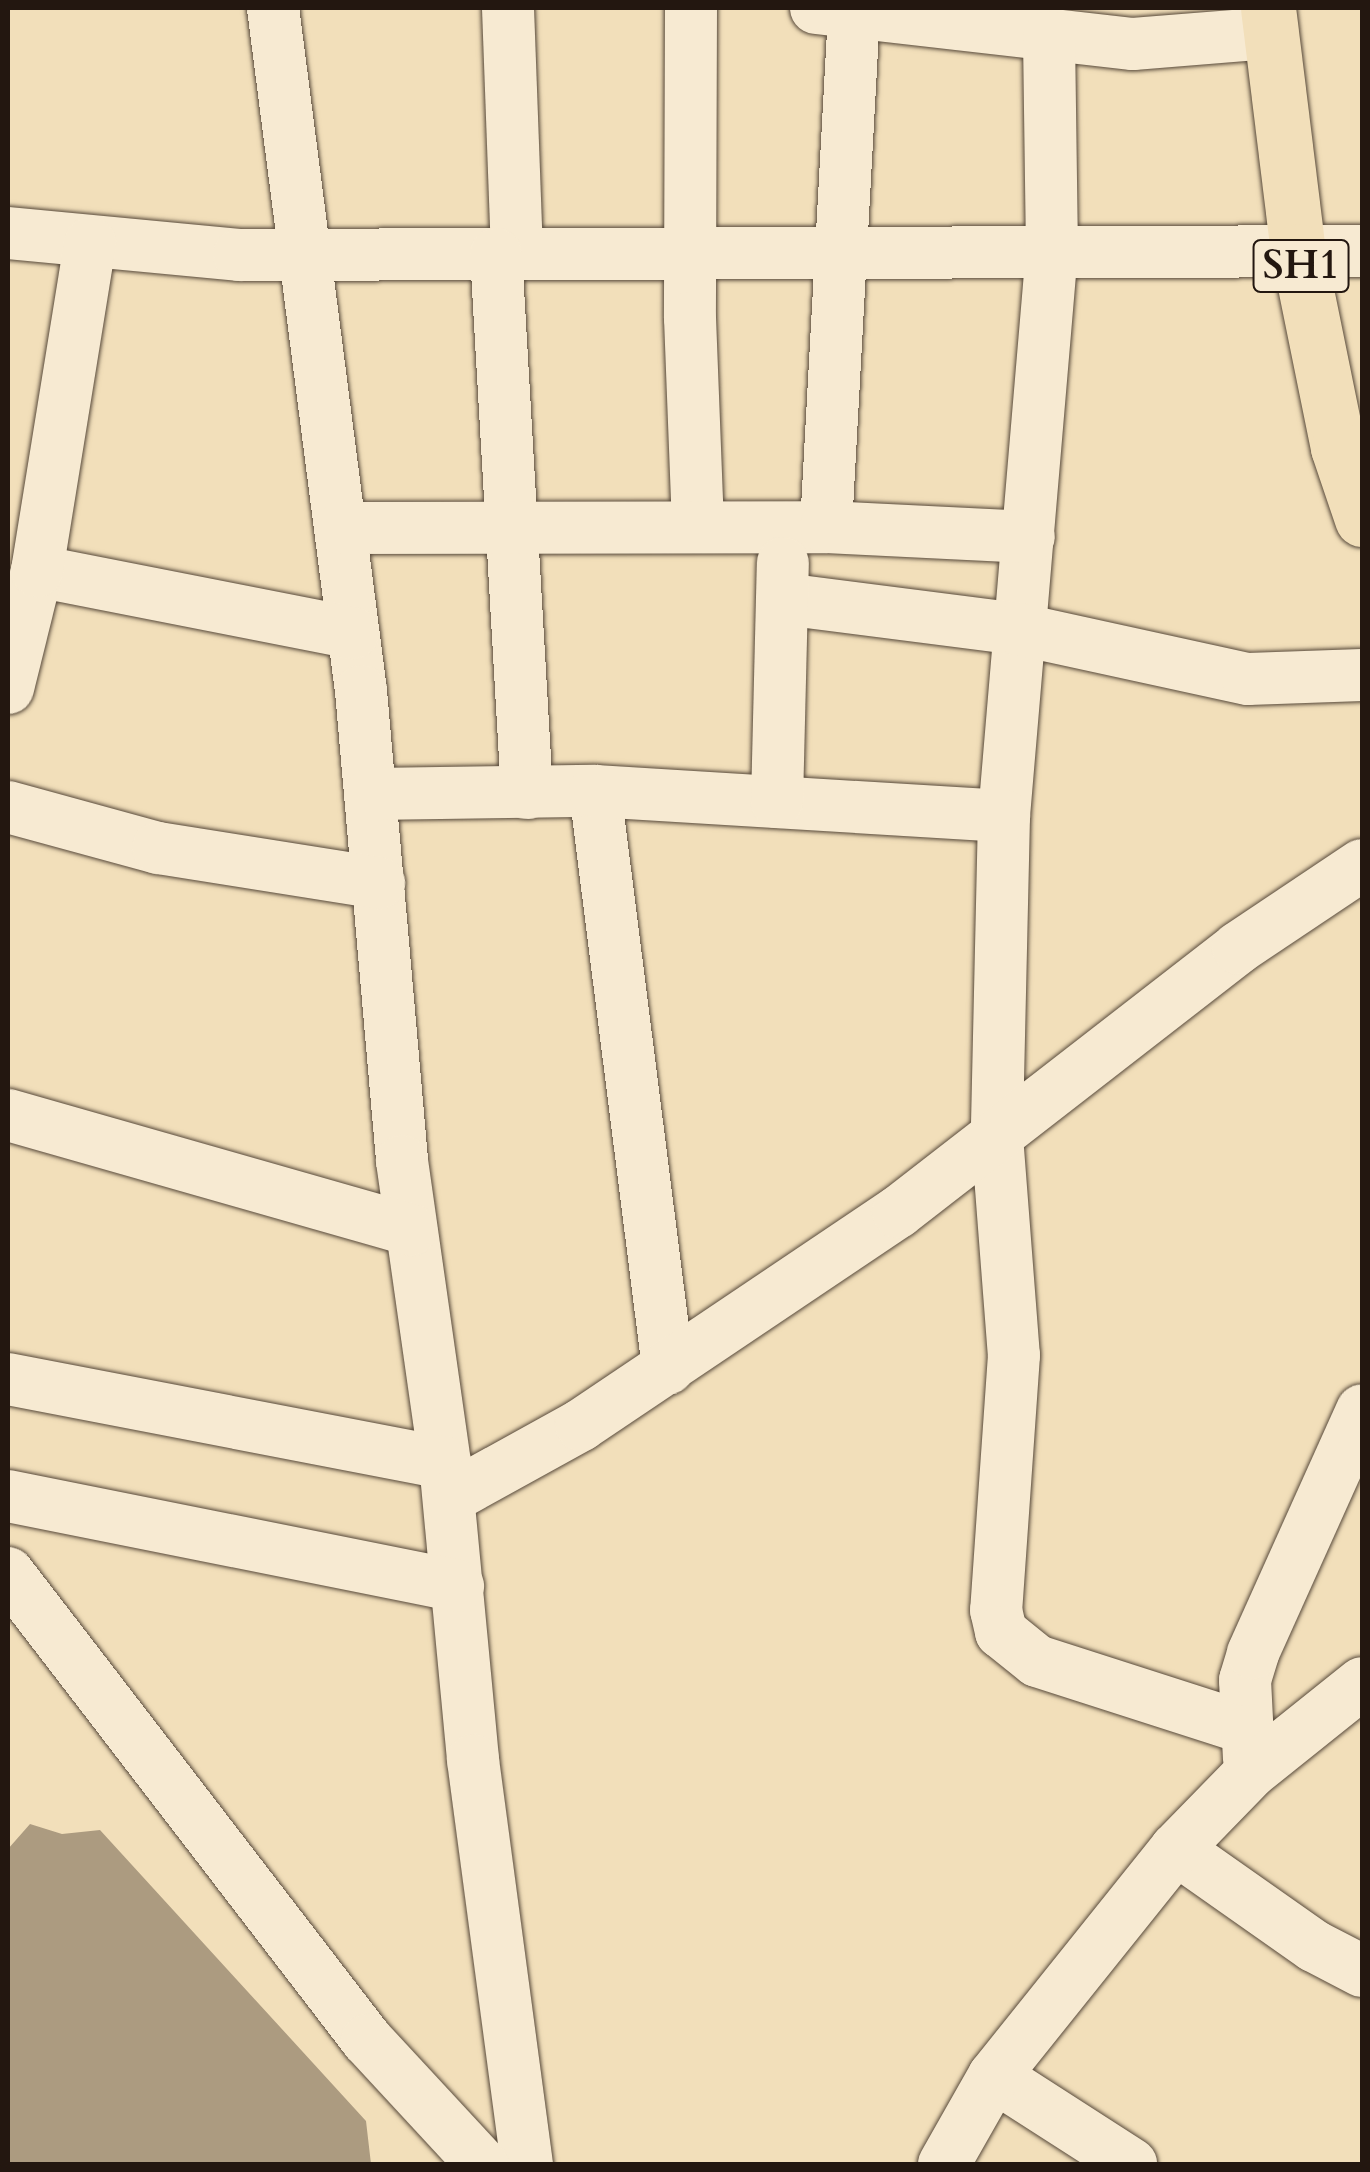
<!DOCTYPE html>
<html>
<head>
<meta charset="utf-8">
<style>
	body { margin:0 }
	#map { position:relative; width:1370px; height:2172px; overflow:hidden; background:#f2dfba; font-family:Cardo,serif }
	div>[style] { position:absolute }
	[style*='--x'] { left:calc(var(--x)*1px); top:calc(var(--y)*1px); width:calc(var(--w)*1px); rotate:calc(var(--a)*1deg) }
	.water>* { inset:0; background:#ac9b80 }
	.roads { filter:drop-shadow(0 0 2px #57493a) drop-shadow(0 0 2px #57493a) }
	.minor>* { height:52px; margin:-26px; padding:0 26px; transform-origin:26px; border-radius:26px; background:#f7ead2 }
	.major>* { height:55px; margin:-27.5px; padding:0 27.5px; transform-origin:27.5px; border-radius:27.5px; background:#f2dfba }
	span { translate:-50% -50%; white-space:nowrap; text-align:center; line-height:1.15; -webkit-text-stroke:9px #f7ead2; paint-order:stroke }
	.shield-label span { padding:2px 8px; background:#f7ead2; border:2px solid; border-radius:8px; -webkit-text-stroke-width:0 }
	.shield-label { font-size:40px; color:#231710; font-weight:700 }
	.frame { position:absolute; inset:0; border:10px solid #231710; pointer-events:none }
</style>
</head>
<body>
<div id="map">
	<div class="water">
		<div style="clip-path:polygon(30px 1824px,62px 1834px,100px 1830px,366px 2121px,371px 2164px,8px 2164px,8px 1849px)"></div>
	</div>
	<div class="roads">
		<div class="minor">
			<div style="--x:273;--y:8;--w:689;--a:82.66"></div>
			<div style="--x:361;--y:691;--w:472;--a:85"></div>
			<div style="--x:402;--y:1161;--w:305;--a:81.9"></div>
			<div style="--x:445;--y:1463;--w:298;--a:84.6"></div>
			<div style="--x:473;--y:1760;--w:408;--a:82.4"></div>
			<div style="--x:508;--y:8;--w:246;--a:87.9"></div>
			<div style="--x:691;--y:8;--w:310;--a:90.2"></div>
			<div style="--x:690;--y:318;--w:209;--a:87.8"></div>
			<div style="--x:816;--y:8;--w:319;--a:6.5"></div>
			<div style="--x:1133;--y:44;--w:136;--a:-4.6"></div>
			<div style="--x:1049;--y:37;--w:213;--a:89.2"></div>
			<div style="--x:1052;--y:250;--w:568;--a:94.85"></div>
			<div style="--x:1004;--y:816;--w:320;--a:91.3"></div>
			<div style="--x:997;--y:1136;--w:220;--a:85.6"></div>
			<div style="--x:1014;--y:1355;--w:256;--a:94"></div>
			<div style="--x:996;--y:1610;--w:23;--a:77"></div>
			<div style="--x:1001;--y:1632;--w:46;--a:38.9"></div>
			<div style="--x:1037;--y:1661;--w:219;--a:17.8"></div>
			<div style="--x:8;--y:233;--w:232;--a:5.4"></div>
			<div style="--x:239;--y:255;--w:1123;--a:-0.2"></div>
			<div style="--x:496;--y:254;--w:540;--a:86.71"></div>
			<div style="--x:826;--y:527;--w:514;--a:-86.88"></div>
			<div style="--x:341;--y:528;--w:485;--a:-0.1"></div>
			<div style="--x:826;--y:527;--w:203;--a:2.8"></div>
			<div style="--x:37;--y:571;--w:322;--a:11.1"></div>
			<div style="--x:784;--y:599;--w:236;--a:7.3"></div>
			<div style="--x:1018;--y:629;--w:235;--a:12.3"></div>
			<div style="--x:1248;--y:679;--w:114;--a:-2"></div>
			<div style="--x:8;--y:688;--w:121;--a:-76.1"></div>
			<div style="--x:37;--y:571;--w:332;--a:-80.8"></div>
			<div style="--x:595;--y:791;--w:582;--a:82.79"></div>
			<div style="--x:371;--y:794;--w:224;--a:-0.8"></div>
			<div style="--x:595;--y:791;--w:410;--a:3.5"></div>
			<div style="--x:777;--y:802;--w:239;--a:-88.6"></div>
			<div style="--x:8;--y:807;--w:156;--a:15.3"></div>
			<div style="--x:158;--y:848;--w:224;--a:9"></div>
			<div style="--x:8;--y:1115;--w:419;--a:15.9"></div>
			<div style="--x:8;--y:1379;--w:445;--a:10.9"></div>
			<div style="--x:8;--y:1496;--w:459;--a:11.3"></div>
			<div style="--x:449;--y:1498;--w:151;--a:-28.9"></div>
			<div style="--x:581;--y:1425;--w:382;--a:-33.9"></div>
			<div style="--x:898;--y:1212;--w:430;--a:-37.8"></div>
			<div style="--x:1238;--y:948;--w:149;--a:-33.8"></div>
			<div style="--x:8;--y:1573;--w:589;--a:52.45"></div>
			<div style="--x:367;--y:2040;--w:169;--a:47.2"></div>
			<div style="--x:1249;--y:1759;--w:79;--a:-92.9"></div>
			<div style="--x:1245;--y:1680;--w:28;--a:-73"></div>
			<div style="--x:1253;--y:1653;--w:266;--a:-65.8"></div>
			<div style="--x:1176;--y:1849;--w:169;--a:35.1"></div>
			<div style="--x:1314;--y:1946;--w:54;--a:27.5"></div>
			<div style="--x:994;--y:2076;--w:163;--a:32.7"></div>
			<div style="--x:944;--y:2164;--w:101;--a:-60.4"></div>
			<div style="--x:994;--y:2076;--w:291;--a:-51.3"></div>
			<div style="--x:1176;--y:1849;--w:107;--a:-45.8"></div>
			<div style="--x:1251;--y:1772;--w:142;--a:-38.7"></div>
		</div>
		<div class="major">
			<div style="--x:1268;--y:8;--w:245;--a:83"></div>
			<div style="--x:1298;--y:251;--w:201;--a:78.5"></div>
			<div style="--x:1338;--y:448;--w:75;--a:71.3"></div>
		</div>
	</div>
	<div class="shield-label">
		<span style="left:1301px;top:266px">SH1</span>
	</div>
	<div class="frame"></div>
</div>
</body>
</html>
